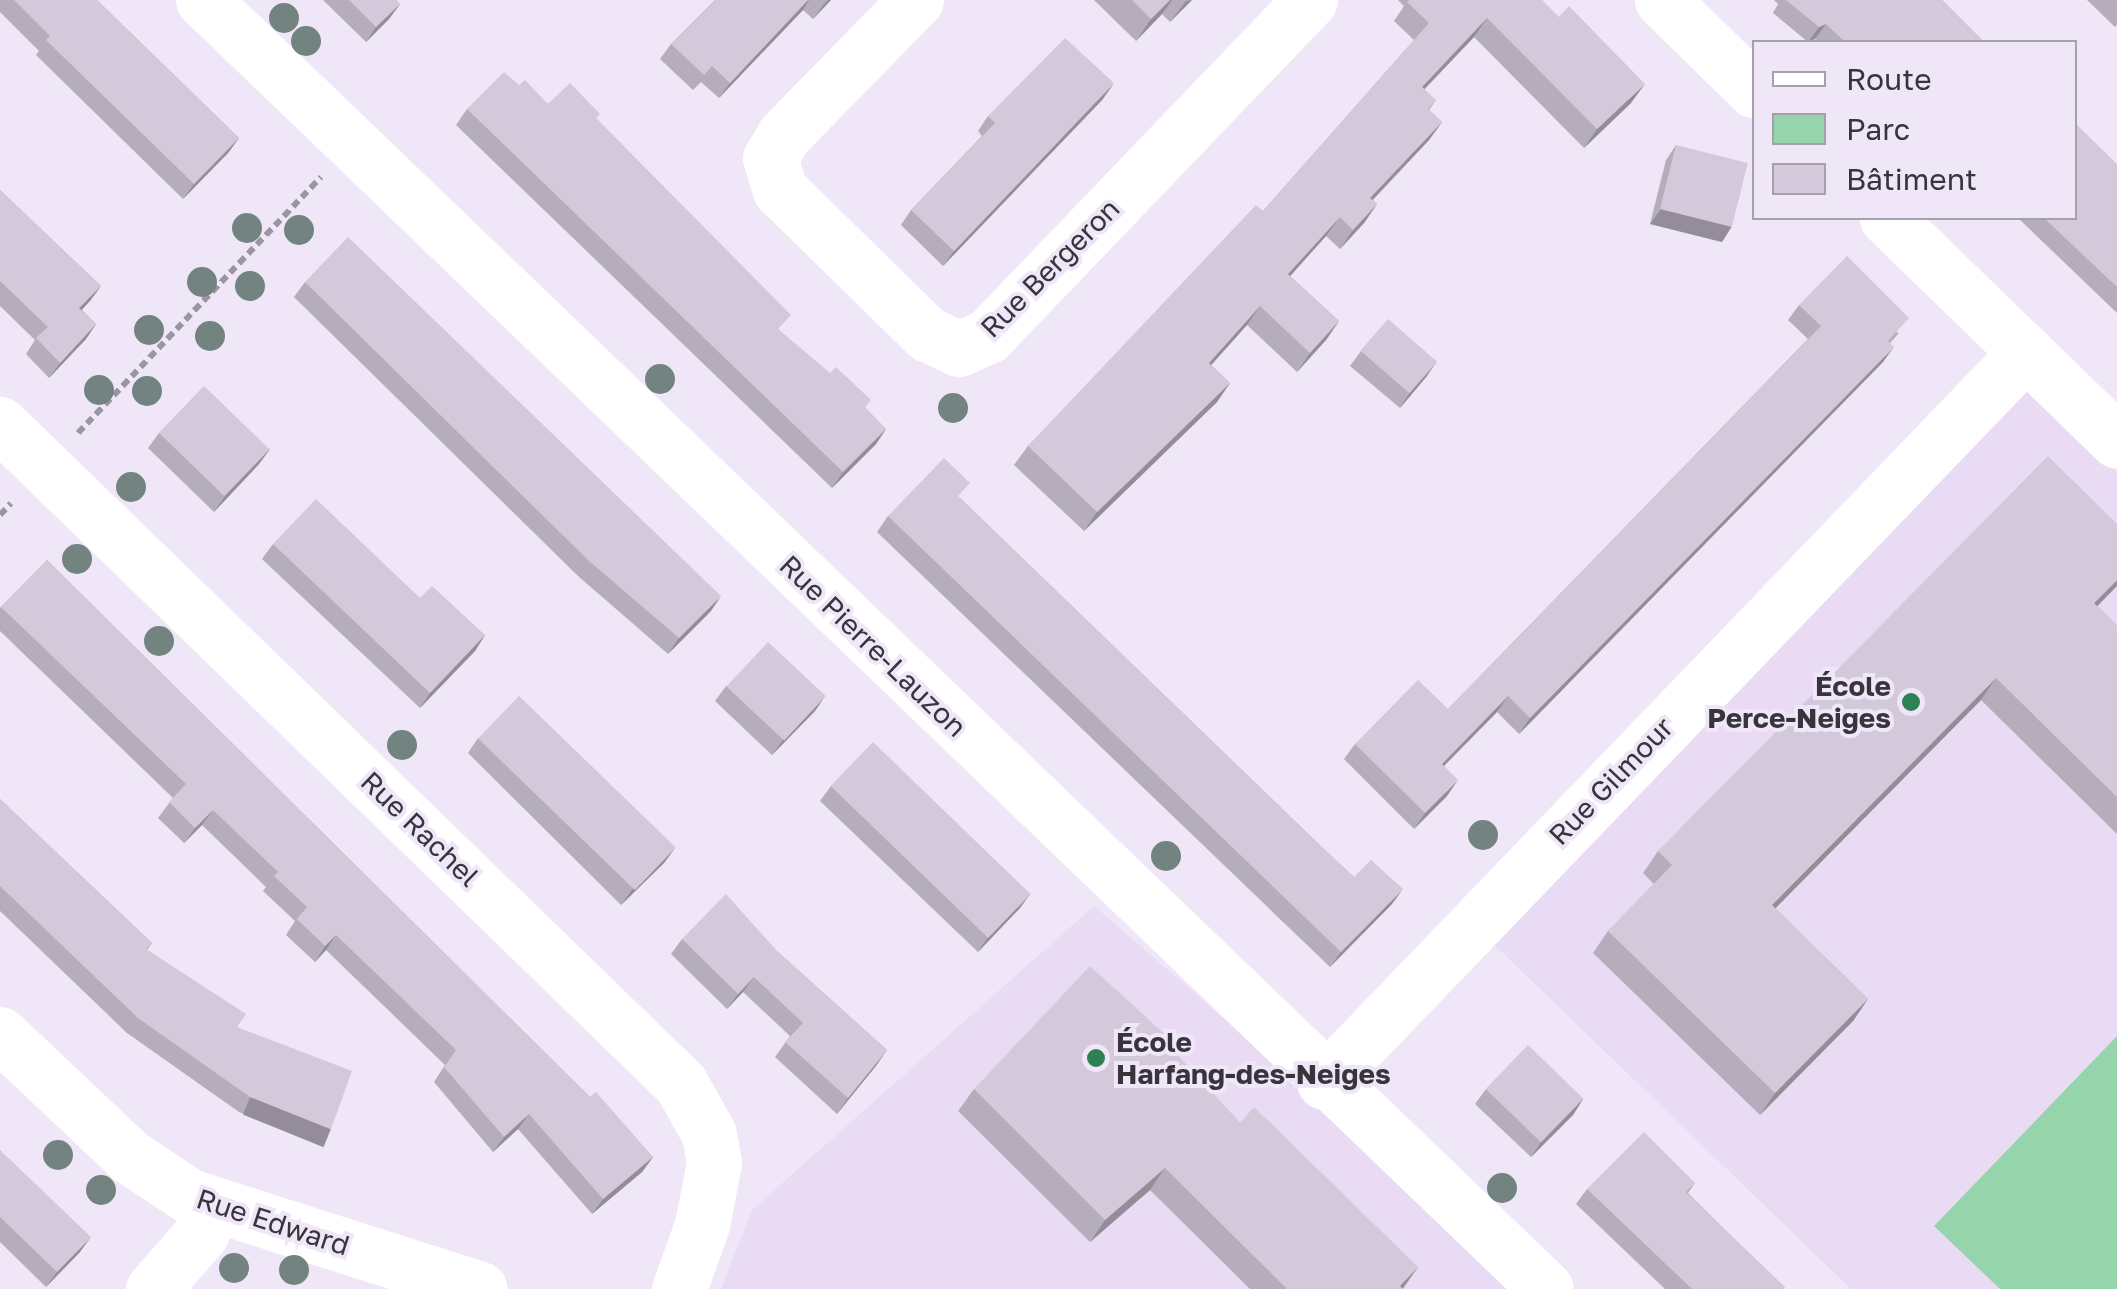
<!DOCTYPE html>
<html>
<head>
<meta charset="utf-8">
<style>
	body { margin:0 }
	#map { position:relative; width:2117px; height:1289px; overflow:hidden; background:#efe6f8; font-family:"Golos Text",sans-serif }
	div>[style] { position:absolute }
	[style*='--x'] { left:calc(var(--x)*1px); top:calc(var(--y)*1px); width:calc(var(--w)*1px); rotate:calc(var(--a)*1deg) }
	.built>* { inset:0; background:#e9dbf4 }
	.green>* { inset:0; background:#96d5ac }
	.path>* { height:6px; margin-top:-3px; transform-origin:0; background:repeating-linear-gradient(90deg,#9b94a1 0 8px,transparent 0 13px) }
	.minor>* { height:55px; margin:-27.5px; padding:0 27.5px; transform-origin:27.5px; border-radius:27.5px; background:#fff }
	.trees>* { width:30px; height:30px; margin:-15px; border-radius:50%; background:#728380 }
	.wall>* { inset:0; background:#b5adbc }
	.shaded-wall>* { inset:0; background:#948d99; transform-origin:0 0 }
	.building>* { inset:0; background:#d3c9db; transform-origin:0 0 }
	.dots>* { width:28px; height:28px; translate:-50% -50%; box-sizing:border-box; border:5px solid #efe6f8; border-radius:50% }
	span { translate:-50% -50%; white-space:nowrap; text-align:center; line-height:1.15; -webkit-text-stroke:8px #efe6f8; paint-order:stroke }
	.street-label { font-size:28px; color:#38343b }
	.poi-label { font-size:28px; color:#38343b; font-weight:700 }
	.right { translate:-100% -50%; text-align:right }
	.left { translate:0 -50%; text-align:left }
	.legend { position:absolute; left:1752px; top:40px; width:325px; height:180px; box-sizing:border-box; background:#efe6f8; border:2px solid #a69fac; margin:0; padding:12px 18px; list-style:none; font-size:30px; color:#38343b }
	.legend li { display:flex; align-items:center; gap:20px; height:50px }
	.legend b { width:50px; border:2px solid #a69fac }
</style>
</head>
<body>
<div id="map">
	<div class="built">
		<div style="clip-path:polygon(2020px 378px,2117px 472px,2117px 1289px,1851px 1289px,1481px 932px)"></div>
		<div style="clip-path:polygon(1094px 906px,1536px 1289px,721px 1289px,752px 1210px)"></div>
	</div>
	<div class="green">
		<div style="clip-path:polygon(2117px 1036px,2117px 1289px,2000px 1289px,1934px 1226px)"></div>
	</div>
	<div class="path">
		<div style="--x:78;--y:433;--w:353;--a:-46.5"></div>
		<div style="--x:0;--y:515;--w:16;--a:-47"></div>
	</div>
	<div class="minor">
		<div style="--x:203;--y:0;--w:1861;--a:43.82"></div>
		<div style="--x:916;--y:0;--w:189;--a:134.4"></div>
		<div style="--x:784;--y:135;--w:27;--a:121"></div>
		<div style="--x:770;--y:158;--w:34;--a:73"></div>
		<div style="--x:780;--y:190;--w:206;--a:44.4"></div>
		<div style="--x:927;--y:334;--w:35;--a:25"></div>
		<div style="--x:959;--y:349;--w:32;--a:-24"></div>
		<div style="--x:988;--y:336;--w:465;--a:-46.2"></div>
		<div style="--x:1662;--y:0;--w:129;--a:44.4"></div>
		<div style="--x:1887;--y:218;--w:320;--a:44.1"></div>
		<div style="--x:0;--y:424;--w:948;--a:44.1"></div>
		<div style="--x:681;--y:1084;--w:57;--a:60.8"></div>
		<div style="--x:709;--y:1134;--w:29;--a:80"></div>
		<div style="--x:714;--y:1163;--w:63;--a:101"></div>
		<div style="--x:702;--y:1225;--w:68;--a:109.8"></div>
		<div style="--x:0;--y:1034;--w:178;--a:43.4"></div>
		<div style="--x:129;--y:1156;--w:72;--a:33.7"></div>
		<div style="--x:189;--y:1196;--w:305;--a:17.7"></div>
		<div style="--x:1324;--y:1082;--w:1013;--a:-46.12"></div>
		<div style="--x:153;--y:1289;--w:73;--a:-48.9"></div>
		<div style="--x:201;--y:1234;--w:32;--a:-66"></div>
	</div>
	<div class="trees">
		<div style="left:284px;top:18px"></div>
		<div style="left:306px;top:41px"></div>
		<div style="left:247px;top:228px"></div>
		<div style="left:299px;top:230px"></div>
		<div style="left:202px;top:282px"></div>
		<div style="left:250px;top:286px"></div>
		<div style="left:149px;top:330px"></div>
		<div style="left:210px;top:336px"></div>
		<div style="left:660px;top:379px"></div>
		<div style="left:99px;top:390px"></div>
		<div style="left:147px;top:391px"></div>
		<div style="left:953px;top:408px"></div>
		<div style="left:131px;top:487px"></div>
		<div style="left:77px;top:559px"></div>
		<div style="left:159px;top:641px"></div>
		<div style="left:402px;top:745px"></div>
		<div style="left:1483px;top:835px"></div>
		<div style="left:1166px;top:856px"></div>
		<div style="left:58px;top:1155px"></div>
		<div style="left:1502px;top:1188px"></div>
		<div style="left:101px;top:1190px"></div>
		<div style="left:234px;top:1268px"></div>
		<div style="left:294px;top:1270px"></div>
	</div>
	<div class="wall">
		<div style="clip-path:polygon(0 0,97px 0,239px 138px,228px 153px,183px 199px,36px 55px,39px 51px,0 12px)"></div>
		<div style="clip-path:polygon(323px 0,396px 0,400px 4px,389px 19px,366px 42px)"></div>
		<div style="clip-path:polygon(715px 0,831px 0,813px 19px,803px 10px,719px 98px,701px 82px,693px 90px,660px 59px,671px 44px)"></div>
		<div style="clip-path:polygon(1094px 0,1192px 0,1170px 22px,1162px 14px,1136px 41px)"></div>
		<div style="clip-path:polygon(1398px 0,1542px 0,1631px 103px,1584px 148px,1474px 37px,1424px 90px,1436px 100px,1429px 110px,1442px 122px,1429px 140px,1373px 200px,1377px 204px,1364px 223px,1340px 249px,1326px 236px,1290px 276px,1339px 321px,1326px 340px,1297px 372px,1247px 325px,1211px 365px,1230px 383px,1217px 402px,1084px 531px,1014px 465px,1028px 446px,1263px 211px,1414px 40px,1394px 21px,1404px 6px)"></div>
		<div style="clip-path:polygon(1774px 0,1942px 0,1984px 42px,1818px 42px,1815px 39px,1808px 42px,1773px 13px,1778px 4px)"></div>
		<div style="clip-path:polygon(2087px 0,2117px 0,2117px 25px,2115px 27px)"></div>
		<div style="clip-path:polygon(519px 85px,548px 104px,597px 119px,780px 331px,865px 408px,886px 429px,876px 444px,832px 488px,456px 125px,467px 109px)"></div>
		<div style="clip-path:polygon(1103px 99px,943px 266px,901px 225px,911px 210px,982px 136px,978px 131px,988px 116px)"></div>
		<div style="clip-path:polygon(1676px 145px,1732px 226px,1722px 242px,1650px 224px,1666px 160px)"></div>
		<div style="clip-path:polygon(2117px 164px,2117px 313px,2018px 218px,2074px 218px)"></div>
		<div style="clip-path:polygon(0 190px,101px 286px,82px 310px,96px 324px,86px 339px,49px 378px,26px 354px,35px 340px,0 306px)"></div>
		<div style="clip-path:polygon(305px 282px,711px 611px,668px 654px,578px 576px,294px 297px)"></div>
		<div style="clip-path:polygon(1799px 305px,1899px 333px,1890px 343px,1883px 362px,1519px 734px,1497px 712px,1444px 766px,1447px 796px,1414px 829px,1344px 759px,1355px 744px,1448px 709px,1808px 339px,1788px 320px)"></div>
		<div style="clip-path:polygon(1361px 351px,1427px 376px,1400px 408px,1350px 366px)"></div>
		<div style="clip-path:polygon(159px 433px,270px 449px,259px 464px,214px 512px,148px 448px)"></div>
		<div style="clip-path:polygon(960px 498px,1327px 852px,1354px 877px,1392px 904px,1330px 967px,877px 532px,888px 516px)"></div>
		<div style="clip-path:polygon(273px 544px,420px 598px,485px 635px,475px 651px,420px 708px,262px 559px)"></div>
		<div style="clip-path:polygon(47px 560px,590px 1097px,653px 1157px,642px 1172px,592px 1214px,518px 1129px,493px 1152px,434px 1082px,445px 1065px,326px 950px,315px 962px,286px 935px,295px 921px,263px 891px,266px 887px,202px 825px,184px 843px,158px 818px,173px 798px,0 631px,0 608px)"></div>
		<div style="clip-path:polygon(2097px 606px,2117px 626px,2117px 834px,1981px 700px,1775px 908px,1868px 999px,1853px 1021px,1760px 1115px,1593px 953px,1608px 931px,1654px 884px,1643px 873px,1658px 851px)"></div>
		<div style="clip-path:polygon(726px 686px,825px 696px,815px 711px,772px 755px,715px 701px)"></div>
		<div style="clip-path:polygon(478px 738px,675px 848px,664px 863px,621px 905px,468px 753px)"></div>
		<div style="clip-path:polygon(831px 786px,1020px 908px,978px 952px,820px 801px)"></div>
		<div style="clip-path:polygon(0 799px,152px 943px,147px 950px,331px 1129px,320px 1144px,239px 1112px,127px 1033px,0 911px)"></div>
		<div style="clip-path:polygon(682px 939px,778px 952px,887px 1050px,837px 1114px,775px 1057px,790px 1036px,743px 992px,727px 1009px,671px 954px)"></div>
		<div style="clip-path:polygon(1177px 1055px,1240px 1123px,1418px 1267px,1403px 1289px,1250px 1289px,1150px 1190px,1090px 1242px,958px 1111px,974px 1089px)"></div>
		<div style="clip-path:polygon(1486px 1089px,1583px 1099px,1573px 1115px,1531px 1157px,1475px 1104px)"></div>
		<div style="clip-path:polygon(0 1150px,80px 1252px,46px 1287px,0 1242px)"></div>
		<div style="clip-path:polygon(1695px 1183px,1688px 1193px,1784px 1289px,1665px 1289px,1576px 1204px,1587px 1189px)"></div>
	</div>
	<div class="shaded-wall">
		<div style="clip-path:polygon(808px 0,809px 0,803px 10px,719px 98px,730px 83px)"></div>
		<div style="clip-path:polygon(828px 0,831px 0,813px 19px,824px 4px)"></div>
		<div style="clip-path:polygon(1170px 0,1172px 0,1162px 14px,1136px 41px,1151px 19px)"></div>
		<div style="clip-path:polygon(1192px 0,1170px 22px,1186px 1px)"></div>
		<div style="clip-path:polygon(400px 4px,389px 19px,366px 42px,376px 27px)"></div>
		<div style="clip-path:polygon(1487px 18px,1474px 37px,1408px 106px,1422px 87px)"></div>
		<div style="clip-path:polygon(1826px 24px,1815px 39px,1808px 42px,1819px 27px)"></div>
		<div style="clip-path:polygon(1114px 83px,1103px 99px,943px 266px,954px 251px)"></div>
		<div style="clip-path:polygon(1645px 84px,1631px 103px,1584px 148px,1597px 129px)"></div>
		<div style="clip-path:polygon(1442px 122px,1429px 140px,1357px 216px,1370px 198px)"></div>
		<div style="clip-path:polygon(239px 138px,228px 153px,183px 199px,194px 184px)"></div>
		<div style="clip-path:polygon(1377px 204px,1364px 223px,1340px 249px,1353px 230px)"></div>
		<div style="clip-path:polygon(1661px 209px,1732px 226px,1722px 242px,1650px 224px)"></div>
		<div style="clip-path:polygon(1340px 217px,1326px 236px,1275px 293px,1288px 274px)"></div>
		<div style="clip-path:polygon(101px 286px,90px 301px,69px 323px,79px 308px)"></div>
		<div style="clip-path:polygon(1260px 306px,1247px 325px,1196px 382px,1209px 363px)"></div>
		<div style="clip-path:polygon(1339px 321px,1326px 340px,1297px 372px,1310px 353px)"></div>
		<div style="clip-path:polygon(96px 324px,86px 339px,49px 378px,60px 363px)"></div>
		<div style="clip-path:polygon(1894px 347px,1883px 362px,1519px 734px,1530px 718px)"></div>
		<div style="clip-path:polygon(1437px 361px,1427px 376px,1400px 408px,1410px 392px)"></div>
		<div style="clip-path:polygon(1230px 383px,1217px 402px,1084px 531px,1097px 512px)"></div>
		<div style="clip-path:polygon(886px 429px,876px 444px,832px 488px,843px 472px)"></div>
		<div style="clip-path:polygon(270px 449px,259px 464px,214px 512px,225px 496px)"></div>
		<div style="clip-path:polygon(2117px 580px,2117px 586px,2079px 625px,2094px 603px)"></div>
		<div style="clip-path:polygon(721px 596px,711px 611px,668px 654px,679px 638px)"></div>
		<div style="clip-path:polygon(485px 635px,475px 651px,420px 708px,430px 693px)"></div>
		<div style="clip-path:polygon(1996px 678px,1981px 700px,1757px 927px,1772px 905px)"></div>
		<div style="clip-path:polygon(825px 696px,815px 711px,772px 755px,783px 740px)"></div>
		<div style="clip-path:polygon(1508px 696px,1497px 712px,1431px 779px,1442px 764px)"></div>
		<div style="clip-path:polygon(1458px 780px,1447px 796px,1414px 829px,1425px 813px)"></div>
		<div style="clip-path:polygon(213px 810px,202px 825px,184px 843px,195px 828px)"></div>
		<div style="clip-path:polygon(675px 848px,664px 863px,621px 905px,632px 890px)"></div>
		<div style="clip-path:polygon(1403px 889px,1392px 904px,1330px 967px,1341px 952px)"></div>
		<div style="clip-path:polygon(1031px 893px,1020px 908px,978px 952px,988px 937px)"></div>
		<div style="clip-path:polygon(336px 935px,326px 950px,315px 962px,325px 946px)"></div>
		<div style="clip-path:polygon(754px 977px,743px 992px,727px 1009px,738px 994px)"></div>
		<div style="clip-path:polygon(1868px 999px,1853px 1021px,1760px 1115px,1775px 1093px)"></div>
		<div style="clip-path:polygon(887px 1050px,876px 1066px,837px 1114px,848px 1098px)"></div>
		<div style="left:250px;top:1097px;width:87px;height:19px;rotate:22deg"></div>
		<div style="clip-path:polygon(1583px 1099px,1573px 1115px,1531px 1157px,1541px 1142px)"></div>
		<div style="clip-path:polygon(529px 1114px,518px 1129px,493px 1152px,504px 1137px)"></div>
		<div style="clip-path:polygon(653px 1157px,642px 1172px,592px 1214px,603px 1199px)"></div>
		<div style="clip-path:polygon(1165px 1168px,1150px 1190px,1090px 1242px,1105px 1220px)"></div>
		<div style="clip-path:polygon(91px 1237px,80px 1252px,46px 1287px,57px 1272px)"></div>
		<div style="clip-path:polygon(1418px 1267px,1402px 1289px,1397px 1289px)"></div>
	</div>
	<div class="building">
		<div style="clip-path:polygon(14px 0,97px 0,239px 138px,194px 184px,46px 40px,50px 36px)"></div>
		<div style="clip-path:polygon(349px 0,396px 0,400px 4px,376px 27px)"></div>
		<div style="clip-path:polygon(715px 0,808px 0,730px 83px,712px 66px,704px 75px,671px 44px)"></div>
		<div style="clip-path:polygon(1132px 0,1170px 0,1151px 19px)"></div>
		<div style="clip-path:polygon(1409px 0,1542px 0,1559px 17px,1569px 6px,1645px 84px,1597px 129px,1487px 18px,1422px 87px,1436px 100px,1428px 109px,1442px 122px,1370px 198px,1377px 204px,1353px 230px,1340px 217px,1288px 274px,1339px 321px,1310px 353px,1260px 306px,1209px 363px,1230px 383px,1097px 512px,1028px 446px,1256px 205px,1263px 211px,1429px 23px,1407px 2px)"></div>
		<div style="clip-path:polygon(1786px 0,1942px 0,1984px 42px,1845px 42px,1826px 24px,1819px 27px)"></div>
		<div style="clip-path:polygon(1065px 38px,1114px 83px,954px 251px,911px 210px,995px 123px,988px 116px)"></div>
		<div style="clip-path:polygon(504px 72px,519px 85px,525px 80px,548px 104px,570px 83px,600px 114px,596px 118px,791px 315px,778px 329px,830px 373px,836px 367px,871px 400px,865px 407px,886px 429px,843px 472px,467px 109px)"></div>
		<div style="clip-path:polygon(2074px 122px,2117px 164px,2117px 287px,2044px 218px,2074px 218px)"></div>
		<div style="left:1676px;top:145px;width:74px;height:66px;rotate:14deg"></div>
		<div style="clip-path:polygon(0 190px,101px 286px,79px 308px,96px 324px,60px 363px,36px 338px,48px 327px,0 281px)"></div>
		<div style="clip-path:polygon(348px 237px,721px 596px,679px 638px,589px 561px,305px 282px)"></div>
		<div style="clip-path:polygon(1847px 256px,1909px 318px,1888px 341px,1894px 347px,1530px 718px,1508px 696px,1442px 764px,1458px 780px,1425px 813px,1355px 744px,1418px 680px,1448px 709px,1821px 326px,1799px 305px)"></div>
		<div style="left:1388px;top:319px;width:65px;height:42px;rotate:41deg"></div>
		<div style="left:204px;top:386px;width:91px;height:65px;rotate:44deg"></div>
		<div style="clip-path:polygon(2048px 456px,2117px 524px,2117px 580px,2094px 603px,2117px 626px,2117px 797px,1996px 678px,1772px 905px,1868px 999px,1775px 1093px,1608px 931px,1672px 865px,1658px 851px)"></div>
		<div style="clip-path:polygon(944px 458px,970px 483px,958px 496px,1327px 852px,1354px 877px,1371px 860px,1403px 889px,1341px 952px,888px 516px)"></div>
		<div style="clip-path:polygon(316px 499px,420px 598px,432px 586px,485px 635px,430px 693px,273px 544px)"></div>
		<div style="clip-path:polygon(47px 560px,590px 1097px,596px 1092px,653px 1157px,603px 1199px,529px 1114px,504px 1137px,444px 1067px,456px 1050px,336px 935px,325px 946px,297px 919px,307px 907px,274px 876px,278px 872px,213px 810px,195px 828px,169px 802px,186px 784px,1px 607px)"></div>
		<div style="left:768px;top:642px;width:79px;height:61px;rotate:43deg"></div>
		<div style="left:519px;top:696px;width:218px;height:59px;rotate:44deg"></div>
		<div style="left:873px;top:742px;width:219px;height:61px;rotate:44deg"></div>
		<div style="clip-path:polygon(0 799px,152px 943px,146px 949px,246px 1014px,237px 1027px,352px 1071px,331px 1129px,250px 1097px,138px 1018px,0 886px)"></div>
		<div style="clip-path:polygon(726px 894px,778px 952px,887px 1050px,848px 1098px,785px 1042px,803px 1023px,754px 977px,738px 994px,682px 939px)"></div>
		<div style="clip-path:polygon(1090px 966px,1181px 1049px,1176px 1054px,1240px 1123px,1254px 1107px,1418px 1267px,1400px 1286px,1403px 1289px,1287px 1289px,1165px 1168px,1105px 1220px,974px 1089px)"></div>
		<div style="left:1528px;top:1045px;width:77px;height:61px;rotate:44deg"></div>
		<div style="clip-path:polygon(1644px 1132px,1695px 1183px,1686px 1192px,1785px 1287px,1784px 1289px,1692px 1289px,1587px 1189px)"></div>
		<div style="clip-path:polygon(0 1150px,91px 1237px,57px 1272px,0 1217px)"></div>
	</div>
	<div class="dots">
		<div style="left:1911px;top:702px;background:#2f8153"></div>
		<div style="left:1096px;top:1058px;background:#2f8153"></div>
	</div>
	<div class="street-label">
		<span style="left:1050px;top:268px;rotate:-45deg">Rue Bergeron</span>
		<span style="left:873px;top:646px;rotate:44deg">Rue Pierre-Lauzon</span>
		<span style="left:1611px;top:781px;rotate:-46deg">Rue Gilmour</span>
		<span style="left:420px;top:829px;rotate:44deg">Rue Rachel</span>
		<span style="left:273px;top:1222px;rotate:18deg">Rue Edward</span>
	</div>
	<div class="poi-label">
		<span class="right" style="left:1891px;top:702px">École<br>Perce-Neiges</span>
		<span class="left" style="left:1116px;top:1058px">École<br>Harfang-des-Neiges</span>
	</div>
	<ul class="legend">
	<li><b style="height:12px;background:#fff"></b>Route</li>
	<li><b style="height:28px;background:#96d5ac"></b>Parc</li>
	<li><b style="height:28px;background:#d3c9db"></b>Bâtiment</li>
	</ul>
</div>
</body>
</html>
